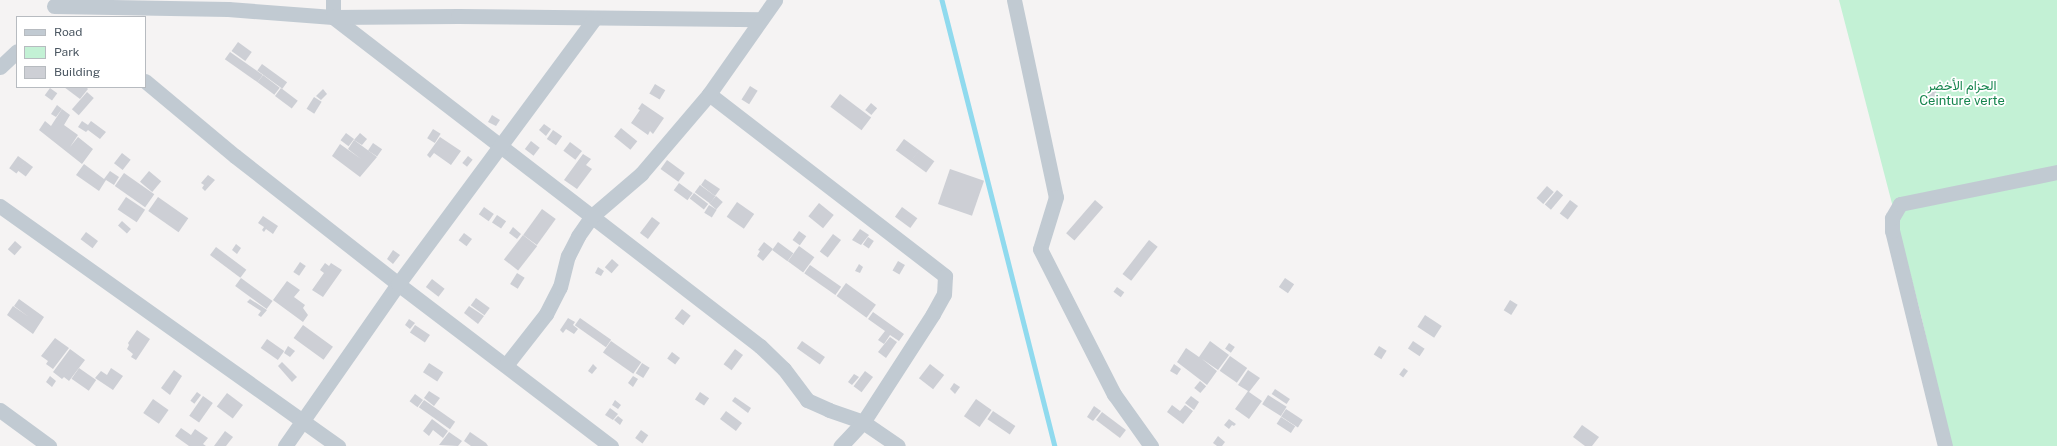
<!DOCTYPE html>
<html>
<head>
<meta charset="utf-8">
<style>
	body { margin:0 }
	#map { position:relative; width:2057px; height:446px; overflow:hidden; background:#f5f3f3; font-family:"Public Sans",Vazirmatn,sans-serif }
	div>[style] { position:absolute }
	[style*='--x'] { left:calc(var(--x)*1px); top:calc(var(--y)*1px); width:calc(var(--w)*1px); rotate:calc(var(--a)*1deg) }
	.green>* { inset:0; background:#c3f1d5 }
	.stream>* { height:4.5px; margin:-2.25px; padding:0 2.25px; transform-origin:2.25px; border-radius:2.25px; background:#90daee }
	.building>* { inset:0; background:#cdcfd5; transform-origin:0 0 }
	.minor>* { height:15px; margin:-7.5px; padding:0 7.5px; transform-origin:7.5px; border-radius:7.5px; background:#c1cad2 }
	span { translate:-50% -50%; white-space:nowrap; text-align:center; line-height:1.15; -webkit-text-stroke:3.5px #fff; paint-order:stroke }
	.park-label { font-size:13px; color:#17864f }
	.legend { position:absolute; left:16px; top:16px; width:130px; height:72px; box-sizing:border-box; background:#fff; border:1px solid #b7bbc0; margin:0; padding:5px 7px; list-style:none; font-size:12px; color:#4a5661 }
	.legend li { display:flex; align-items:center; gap:8px; height:20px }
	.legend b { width:20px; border:1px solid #b7bbc0 }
</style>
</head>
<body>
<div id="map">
	<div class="green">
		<div style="clip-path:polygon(1839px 0,2057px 0,2057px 446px,1951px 446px,1921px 315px)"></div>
	</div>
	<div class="stream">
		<div style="--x:942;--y:0;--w:460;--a:75.8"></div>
	</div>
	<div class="building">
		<div style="left:238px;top:42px;width:17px;height:11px;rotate:36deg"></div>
		<div style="left:230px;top:52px;width:40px;height:9px;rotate:35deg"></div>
		<div style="left:262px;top:64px;width:31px;height:8px;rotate:36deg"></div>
		<div style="left:263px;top:75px;width:21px;height:9px;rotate:37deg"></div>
		<div style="left:655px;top:84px;width:12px;height:11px;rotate:31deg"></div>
		<div style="left:750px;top:86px;width:9px;height:16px;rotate:32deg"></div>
		<div style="clip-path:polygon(64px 87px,86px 87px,88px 89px,80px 99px)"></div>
		<div style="left:50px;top:88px;width:9px;height:9px;rotate:36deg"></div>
		<div style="left:281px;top:88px;width:21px;height:10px;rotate:37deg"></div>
		<div style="left:1935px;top:88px;width:8px;height:10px;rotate:76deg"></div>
		<div style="clip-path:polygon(323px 89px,327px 94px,321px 100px,316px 96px)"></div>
		<div style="left:87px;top:92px;width:9px;height:23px;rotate:41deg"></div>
		<div style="left:840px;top:94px;width:39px;height:16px;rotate:37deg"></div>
		<div style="left:314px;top:97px;width:9px;height:14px;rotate:32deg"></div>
		<div style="clip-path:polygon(642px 103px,664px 118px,653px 134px,650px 131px,648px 135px,631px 123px,640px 110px,638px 109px)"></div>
		<div style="left:871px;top:103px;width:8px;height:9px;rotate:40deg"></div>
		<div style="clip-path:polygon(57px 105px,62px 109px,56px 117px,51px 114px)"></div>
		<div style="clip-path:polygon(62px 109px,70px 115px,64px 125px,78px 135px,70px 147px,78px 137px,93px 149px,82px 164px,39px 130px,45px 121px,51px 126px)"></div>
		<div style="clip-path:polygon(492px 115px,500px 120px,496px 126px,488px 122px)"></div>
		<div style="clip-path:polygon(82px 121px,88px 125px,91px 121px,106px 132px,100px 139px,88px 130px,86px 132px,78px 127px)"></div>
		<div style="clip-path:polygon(544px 124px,551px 129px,546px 136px,539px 130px)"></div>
		<div style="left:621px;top:128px;width:21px;height:11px;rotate:39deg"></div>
		<div style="left:433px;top:129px;width:9px;height:11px;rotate:32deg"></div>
		<div style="left:553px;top:130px;width:11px;height:11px;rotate:34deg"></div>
		<div style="left:346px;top:133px;width:10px;height:9px;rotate:37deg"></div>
		<div style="clip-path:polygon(360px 133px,367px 139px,362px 145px,354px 140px)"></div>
		<div style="clip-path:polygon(440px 137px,461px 151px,451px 165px,434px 153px,430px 158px,427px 155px)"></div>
		<div style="left:904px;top:139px;width:19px;height:14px;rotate:36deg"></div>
		<div style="clip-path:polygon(354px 140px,377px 157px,360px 177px,332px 156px,340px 144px,361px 159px,348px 149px)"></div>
		<div style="left:531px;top:141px;width:11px;height:10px;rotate:38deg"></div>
		<div style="left:570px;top:142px;width:15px;height:11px;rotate:37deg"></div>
		<div style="left:373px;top:143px;width:11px;height:9px;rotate:34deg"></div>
		<div style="left:919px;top:150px;width:19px;height:14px;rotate:36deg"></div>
		<div style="left:122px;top:153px;width:11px;height:13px;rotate:38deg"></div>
		<div style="clip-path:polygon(583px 154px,591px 159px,586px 165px,592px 169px,577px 189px,564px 180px)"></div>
		<div style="left:18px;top:156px;width:9px;height:15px;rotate:36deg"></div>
		<div style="left:468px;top:156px;width:6px;height:9px;rotate:39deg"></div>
		<div style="left:667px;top:160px;width:22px;height:11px;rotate:36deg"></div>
		<div style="left:25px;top:161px;width:10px;height:12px;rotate:37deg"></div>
		<div style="clip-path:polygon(84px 164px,104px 179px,110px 171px,119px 177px,114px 185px,106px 180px,99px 191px,76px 175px)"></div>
		<div style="left:950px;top:169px;width:36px;height:37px;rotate:19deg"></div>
		<div style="left:149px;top:171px;width:16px;height:14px;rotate:40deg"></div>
		<div style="left:124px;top:173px;width:37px;height:16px;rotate:35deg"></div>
		<div style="clip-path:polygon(208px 175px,215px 180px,205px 191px,202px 188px,204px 185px,201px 183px)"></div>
		<div style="clip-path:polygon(705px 179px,720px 189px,715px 196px,701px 185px)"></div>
		<div style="left:679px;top:183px;width:17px;height:9px;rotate:36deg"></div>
		<div style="left:700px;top:185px;width:19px;height:9px;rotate:36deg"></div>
		<div style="left:1547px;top:186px;width:9px;height:16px;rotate:41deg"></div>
		<div style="left:1557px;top:190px;width:8px;height:19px;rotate:40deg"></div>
		<div style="left:694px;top:193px;width:18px;height:7px;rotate:38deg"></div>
		<div style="left:716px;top:196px;width:9px;height:10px;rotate:41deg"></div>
		<div style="left:126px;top:197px;width:23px;height:15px;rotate:34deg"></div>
		<div style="left:158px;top:197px;width:37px;height:17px;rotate:35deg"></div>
		<div style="left:1095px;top:200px;width:11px;height:44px;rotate:41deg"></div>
		<div style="left:1570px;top:200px;width:10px;height:17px;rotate:37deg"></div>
		<div style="left:737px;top:202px;width:21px;height:18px;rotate:35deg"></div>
		<div style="left:819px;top:203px;width:19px;height:17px;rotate:39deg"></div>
		<div style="left:709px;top:205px;width:9px;height:9px;rotate:32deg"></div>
		<div style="left:484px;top:207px;width:12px;height:9px;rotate:35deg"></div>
		<div style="left:902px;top:207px;width:19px;height:12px;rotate:36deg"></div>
		<div style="left:542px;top:209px;width:17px;height:32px;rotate:36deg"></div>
		<div style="left:497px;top:215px;width:11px;height:9px;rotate:34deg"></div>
		<div style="clip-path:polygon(263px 216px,278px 226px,273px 234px,266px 229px,264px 232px,262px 230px,264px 227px,258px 223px)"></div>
		<div style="left:652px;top:217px;width:10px;height:20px;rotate:37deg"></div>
		<div style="left:122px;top:221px;width:12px;height:6px;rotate:42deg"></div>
		<div style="clip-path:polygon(513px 227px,521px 234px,517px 239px,509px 233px)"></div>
		<div style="clip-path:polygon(860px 229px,869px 235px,861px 245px,852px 240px)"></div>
		<div style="left:799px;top:231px;width:9px;height:11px;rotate:36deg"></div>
		<div style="left:86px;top:232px;width:15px;height:9px;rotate:37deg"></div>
		<div style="left:464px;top:233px;width:10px;height:9px;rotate:37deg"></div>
		<div style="left:833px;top:234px;width:10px;height:22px;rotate:37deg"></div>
		<div style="left:523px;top:235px;width:18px;height:31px;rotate:38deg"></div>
		<div style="left:868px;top:237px;width:7px;height:9px;rotate:34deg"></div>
		<div style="left:1149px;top:240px;width:11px;height:43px;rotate:38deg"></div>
		<div style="left:15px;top:241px;width:9px;height:11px;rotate:41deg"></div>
		<div style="clip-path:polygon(764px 242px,773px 249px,763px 261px,757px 256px,760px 251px,758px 250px)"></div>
		<div style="left:778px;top:242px;width:19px;height:10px;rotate:36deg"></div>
		<div style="clip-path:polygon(236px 244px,241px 248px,237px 254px,232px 250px)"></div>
		<div style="left:799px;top:246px;width:19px;height:19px;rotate:36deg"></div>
		<div style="left:216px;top:247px;width:38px;height:10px;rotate:37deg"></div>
		<div style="clip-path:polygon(393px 250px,400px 255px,393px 264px,387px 259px)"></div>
		<div style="left:612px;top:259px;width:9px;height:11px;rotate:41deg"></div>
		<div style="left:898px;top:261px;width:8px;height:11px;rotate:30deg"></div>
		<div style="left:300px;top:262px;width:7px;height:12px;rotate:34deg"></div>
		<div style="clip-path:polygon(325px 263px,329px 266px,331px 263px,342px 270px,323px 297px,312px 290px,324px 273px,320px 270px)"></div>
		<div style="clip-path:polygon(859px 264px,863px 267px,860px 273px,855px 271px)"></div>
		<div style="left:810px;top:265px;width:38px;height:10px;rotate:35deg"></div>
		<div style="clip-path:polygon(598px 267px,604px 271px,601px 276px,595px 273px)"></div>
		<div style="left:517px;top:273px;width:9px;height:13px;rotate:32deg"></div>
		<div style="left:241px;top:278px;width:39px;height:10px;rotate:36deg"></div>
		<div style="left:1285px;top:278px;width:11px;height:11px;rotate:34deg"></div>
		<div style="left:432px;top:279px;width:16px;height:10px;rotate:38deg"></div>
		<div style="clip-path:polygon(287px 281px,300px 290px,294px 297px,305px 305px,303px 308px,308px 315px,303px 322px,273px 300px)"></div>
		<div style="left:846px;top:283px;width:37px;height:16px;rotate:36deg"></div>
		<div style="left:1117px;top:287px;width:9px;height:6px;rotate:36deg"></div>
		<div style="left:476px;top:298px;width:17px;height:9px;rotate:36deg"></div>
		<div style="clip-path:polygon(19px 299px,44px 317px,33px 334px,7px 315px,13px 306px,29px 317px,14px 306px)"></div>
		<div style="clip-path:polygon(250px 299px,267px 310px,261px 317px,258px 315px,261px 311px,247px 302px)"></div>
		<div style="left:1510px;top:300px;width:9px;height:12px;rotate:32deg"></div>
		<div style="clip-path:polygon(469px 306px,484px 316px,478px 324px,464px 313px)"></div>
		<div style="left:682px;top:309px;width:11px;height:12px;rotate:38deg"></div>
		<div style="clip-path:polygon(873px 312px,904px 334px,899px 341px,890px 335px,884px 344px,878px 340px,885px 331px,868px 319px)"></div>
		<div style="left:1425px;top:315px;width:20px;height:14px;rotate:33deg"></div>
		<div style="clip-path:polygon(568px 318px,575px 322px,573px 325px,578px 329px,574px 334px,566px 329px,563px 333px,560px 330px)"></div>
		<div style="left:580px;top:318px;width:38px;height:9px;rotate:35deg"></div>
		<div style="clip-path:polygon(409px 319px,415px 323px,410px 329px,405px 325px)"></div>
		<div style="left:303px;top:325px;width:37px;height:16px;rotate:36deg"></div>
		<div style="left:415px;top:325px;width:18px;height:9px;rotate:34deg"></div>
		<div style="clip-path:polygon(137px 330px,150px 339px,136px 360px,131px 357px,133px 354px,127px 349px,129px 345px,128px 343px)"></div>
		<div style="clip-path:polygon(890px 337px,897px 342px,886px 358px,878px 352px)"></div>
		<div style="clip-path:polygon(55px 338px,69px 348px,53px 369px,46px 364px,48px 361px,41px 356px)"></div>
		<div style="left:267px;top:339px;width:21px;height:11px;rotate:35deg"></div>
		<div style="left:611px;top:341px;width:37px;height:14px;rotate:35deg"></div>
		<div style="left:802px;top:341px;width:28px;height:9px;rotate:35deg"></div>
		<div style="clip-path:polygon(1210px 341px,1229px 355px,1218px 370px,1202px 359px,1217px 371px,1207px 385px,1177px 362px,1186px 348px,1199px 357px)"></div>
		<div style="left:1413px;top:341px;width:14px;height:9px;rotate:34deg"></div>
		<div style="left:1229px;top:343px;width:7px;height:7px;rotate:34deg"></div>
		<div style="clip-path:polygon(288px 346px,295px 351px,290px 357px,284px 353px)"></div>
		<div style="left:1379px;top:346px;width:9px;height:10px;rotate:32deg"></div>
		<div style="clip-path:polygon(70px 349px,85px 360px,69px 381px,64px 377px,62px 379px,53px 372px)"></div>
		<div style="left:735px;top:349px;width:10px;height:19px;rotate:37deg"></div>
		<div style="left:672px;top:352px;width:10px;height:8px;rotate:37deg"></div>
		<div style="left:1230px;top:356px;width:21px;height:18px;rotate:35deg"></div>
		<div style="clip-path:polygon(282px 362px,297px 377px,292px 382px,278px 366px)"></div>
		<div style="left:429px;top:363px;width:17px;height:11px;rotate:33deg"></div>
		<div style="left:642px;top:363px;width:9px;height:12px;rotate:32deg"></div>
		<div style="clip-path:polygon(593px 364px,597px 368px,592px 374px,588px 371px)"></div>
		<div style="left:930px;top:364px;width:18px;height:18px;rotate:38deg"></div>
		<div style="clip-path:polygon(1174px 364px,1181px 369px,1177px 375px,1170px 371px)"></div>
		<div style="left:79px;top:368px;width:21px;height:13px;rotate:35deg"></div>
		<div style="clip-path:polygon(111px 368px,123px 376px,113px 390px,95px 378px,101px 371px,107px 375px)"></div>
		<div style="left:1404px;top:368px;width:5px;height:8px;rotate:37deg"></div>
		<div style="clip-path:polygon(174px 370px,182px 376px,170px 395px,161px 388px)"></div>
		<div style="clip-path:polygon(1248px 370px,1260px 378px,1249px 392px,1262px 401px,1249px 419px,1235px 409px,1248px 391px,1238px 385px)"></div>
		<div style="left:865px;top:371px;width:10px;height:19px;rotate:37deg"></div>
		<div style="clip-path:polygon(854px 374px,859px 377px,852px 385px,848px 382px)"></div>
		<div style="clip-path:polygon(50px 376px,56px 381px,52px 387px,46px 382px)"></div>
		<div style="clip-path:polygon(633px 376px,638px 379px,633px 387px,628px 383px)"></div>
		<div style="left:1200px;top:381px;width:8px;height:9px;rotate:40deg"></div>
		<div style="clip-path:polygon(954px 383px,960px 387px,955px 394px,950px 389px)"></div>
		<div style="left:1275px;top:389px;width:18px;height:6px;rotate:34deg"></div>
		<div style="clip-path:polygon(429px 391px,440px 398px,434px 406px,424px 398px)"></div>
		<div style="left:197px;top:392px;width:5px;height:11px;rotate:37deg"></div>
		<div style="left:700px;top:392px;width:11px;height:9px;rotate:34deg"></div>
		<div style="left:227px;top:393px;width:20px;height:17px;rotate:37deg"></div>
		<div style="left:415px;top:394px;width:10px;height:9px;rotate:37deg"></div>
		<div style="left:1268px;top:395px;width:22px;height:11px;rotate:32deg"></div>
		<div style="left:203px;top:396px;width:12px;height:24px;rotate:35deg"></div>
		<div style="clip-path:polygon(1191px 396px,1199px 402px,1194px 410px,1185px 403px)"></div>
		<div style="clip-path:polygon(735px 397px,751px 408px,748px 413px,732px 401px)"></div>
		<div style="left:153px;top:399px;width:19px;height:17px;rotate:35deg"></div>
		<div style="left:976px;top:399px;width:19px;height:21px;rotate:35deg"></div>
		<div style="left:424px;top:400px;width:38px;height:9px;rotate:35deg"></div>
		<div style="clip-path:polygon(615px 400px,621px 405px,618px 409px,612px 405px)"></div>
		<div style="clip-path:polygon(1172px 405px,1180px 411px,1185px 405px,1193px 411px,1183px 424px,1167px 412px)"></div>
		<div style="clip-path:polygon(1094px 406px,1101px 411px,1093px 421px,1087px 417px)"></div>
		<div style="clip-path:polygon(610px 408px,618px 414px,613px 420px,605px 415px)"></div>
		<div style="left:1286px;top:409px;width:20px;height:9px;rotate:33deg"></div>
		<div style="left:726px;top:411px;width:20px;height:10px;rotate:37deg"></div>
		<div style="left:993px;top:411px;width:27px;height:10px;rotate:34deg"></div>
		<div style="left:1102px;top:412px;width:30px;height:10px;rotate:37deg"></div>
		<div style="clip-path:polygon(618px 416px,623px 420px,620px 425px,614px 420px)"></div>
		<div style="left:1281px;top:417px;width:17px;height:8px;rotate:33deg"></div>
		<div style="clip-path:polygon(432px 419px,448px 431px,443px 438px,433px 430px,429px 436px,423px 431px)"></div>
		<div style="clip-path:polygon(1229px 419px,1236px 424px,1234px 426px,1232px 425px,1229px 429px,1224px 425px)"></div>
		<div style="clip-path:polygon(1582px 425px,1599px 437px,1592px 446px,1585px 446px,1573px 437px)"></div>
		<div style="clip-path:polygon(181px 428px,191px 435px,195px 429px,208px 438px,203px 444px,206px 446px,189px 446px,175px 436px)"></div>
		<div style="left:641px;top:430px;width:9px;height:10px;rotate:36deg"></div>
		<div style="clip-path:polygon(225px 431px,233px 437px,226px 446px,214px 446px)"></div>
		<div style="clip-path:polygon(449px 432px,462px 441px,458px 446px,439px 445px)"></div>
		<div style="clip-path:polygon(470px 432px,486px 443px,488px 446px,471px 446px,464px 441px)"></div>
		<div style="clip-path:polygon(1218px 436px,1225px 442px,1222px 446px,1217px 446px,1213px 443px)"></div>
	</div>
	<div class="minor">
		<div style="--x:333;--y:0;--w:17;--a:90"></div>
		<div style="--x:333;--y:17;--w:539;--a:37.61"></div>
		<div style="--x:760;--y:346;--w:33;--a:44"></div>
		<div style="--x:784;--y:369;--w:39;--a:53"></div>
		<div style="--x:807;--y:400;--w:24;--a:24"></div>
		<div style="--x:829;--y:410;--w:36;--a:19"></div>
		<div style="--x:863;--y:422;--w:42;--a:34.4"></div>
		<div style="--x:1014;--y:0;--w:201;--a:78"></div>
		<div style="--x:1056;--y:197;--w:54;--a:107.1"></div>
		<div style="--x:1040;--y:249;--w:163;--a:63"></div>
		<div style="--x:1114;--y:394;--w:64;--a:54.6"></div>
		<div style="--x:54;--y:6;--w:174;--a:1"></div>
		<div style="--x:228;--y:9;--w:105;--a:4.4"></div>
		<div style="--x:333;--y:17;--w:125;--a:-0.5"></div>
		<div style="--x:458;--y:16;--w:303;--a:0.6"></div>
		<div style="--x:0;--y:67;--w:23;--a:-43"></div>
		<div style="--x:145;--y:81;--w:117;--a:39.8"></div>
		<div style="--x:235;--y:156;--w:207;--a:38.1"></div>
		<div style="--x:398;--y:284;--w:268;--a:37.3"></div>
		<div style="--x:709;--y:94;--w:298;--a:37.6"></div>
		<div style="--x:945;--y:276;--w:18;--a:93"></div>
		<div style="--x:944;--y:294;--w:23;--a:119"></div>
		<div style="--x:933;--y:314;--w:129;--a:122.9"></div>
		<div style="--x:863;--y:422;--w:33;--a:133"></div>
		<div style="--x:0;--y:206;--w:415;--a:35.4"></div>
		<div style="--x:506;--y:365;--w:65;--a:-51.9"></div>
		<div style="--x:546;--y:314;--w:30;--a:-63"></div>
		<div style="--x:560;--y:287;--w:32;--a:-76"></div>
		<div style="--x:568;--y:256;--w:22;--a:-63"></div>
		<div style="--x:578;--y:236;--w:24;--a:-55"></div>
		<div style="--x:592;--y:216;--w:65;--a:-40.6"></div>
		<div style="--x:641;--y:174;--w:105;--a:-49.6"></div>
		<div style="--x:709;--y:94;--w:115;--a:-54.9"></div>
		<div style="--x:0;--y:410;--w:61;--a:36.3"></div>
		<div style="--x:285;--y:446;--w:198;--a:-55.1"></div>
		<div style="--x:398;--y:284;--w:331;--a:-53.5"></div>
		<div style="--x:1945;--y:446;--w:221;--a:-103.8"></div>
		<div style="--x:1892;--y:231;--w:13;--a:-90"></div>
		<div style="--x:1892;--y:218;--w:16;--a:-60"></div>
		<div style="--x:1900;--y:204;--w:160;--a:-11.5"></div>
	</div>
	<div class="park-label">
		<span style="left:1962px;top:94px">الحزام الأخضر<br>Ceinture verte</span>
	</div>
	<ul class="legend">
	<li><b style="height:5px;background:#c1cad2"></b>Road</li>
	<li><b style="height:11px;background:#c3f1d5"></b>Park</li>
	<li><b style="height:11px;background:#cdcfd5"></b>Building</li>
	</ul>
</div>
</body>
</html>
